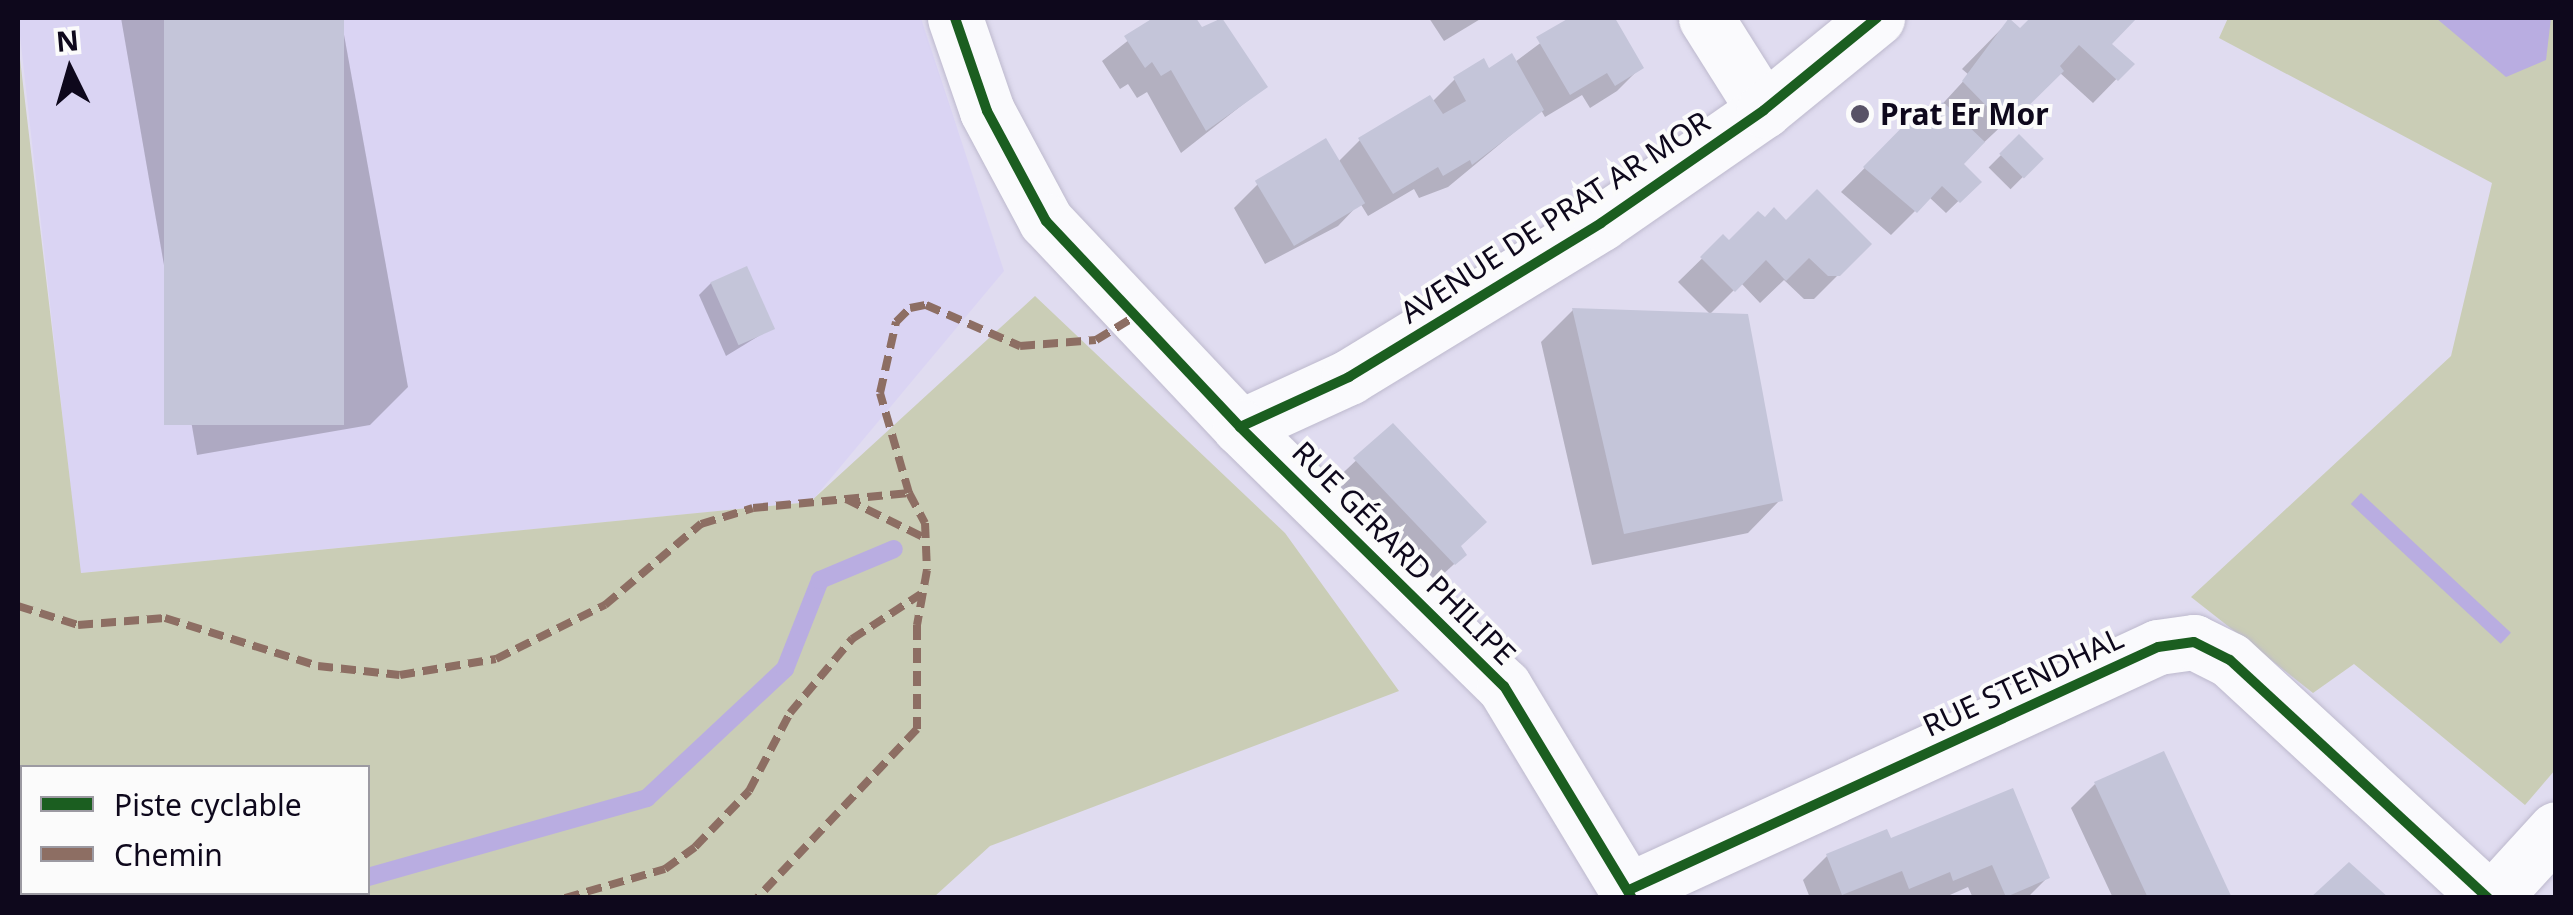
<!DOCTYPE html>
<html>
<head>
<meta charset="utf-8">
<style>
	body { margin:0 }
	#map { position:relative; width:2573px; height:915px; overflow:hidden; background:#e0dcf0; font-family:"Noto Sans",sans-serif }
	div>[style] { position:absolute }
	[style*='--x'] { left:calc(var(--x)*1px); top:calc(var(--y)*1px); width:calc(var(--w)*1px); rotate:calc(var(--a)*1deg) }
	.built>* { inset:0; background:#dad4f3 }
	.green>* { inset:0; background:#cacdb6 }
	.water>* { inset:0; background:#b9ade1; transform-origin:0 0 }
	.shadow>* { inset:0; background:#0003; transform-origin:0 0 }
	.stream>* { height:18px; margin:-9px; padding:0 9px; transform-origin:9px; border-radius:9px; background:#b9ade1 }
	.building>* { inset:0; background:#c4c5d9; transform-origin:0 0 }
	.roads { filter:drop-shadow(0 0 2px #bdb9cd) drop-shadow(0 0 2px #bdb9cd) }
	.street>* { height:55px; margin:-27.5px; padding:0 27.5px; transform-origin:27.5px; border-radius:27.5px; background:#fafafd }
	.secondary>* { height:55px; margin:-27.5px; padding:0 27.5px; transform-origin:27.5px; border-radius:27.5px; background:#fafafd }
	.quiet>* { height:8px; margin-top:-4px; transform-origin:0; background:repeating-linear-gradient(90deg,#8d6e63 0 15px,transparent 0 23px) }
	.cycleway>* { height:10px; margin:-5px; padding:0 5px; transform-origin:5px; border-radius:5px; background:#1b5e20 }
	.dots>* { width:28px; height:28px; translate:-50% -50%; box-sizing:border-box; border:5px solid #fbfbfb; border-radius:50% }
	span { translate:-50% -50%; white-space:nowrap; text-align:center; line-height:1.15; -webkit-text-stroke:8px #fbfbfb; paint-order:stroke }
	.poi-label { font-size:30px; color:#0e081c; font-weight:700 }
	.left { translate:0 -50%; text-align:left }
	.street-label { font-size:30px; color:#0e081c }
	.frame { position:absolute; inset:0; border:20px solid #0e081c; pointer-events:none }
	.legend { position:absolute; left:20px; top:765px; width:350px; height:130px; box-sizing:border-box; background:#fbfbfb; border:2px solid #9c9aa2; margin:0; padding:12px 18px; list-style:none; font-size:30px; color:#0e081c }
	.legend li { display:flex; align-items:center; gap:20px; height:50px }
	.legend b { width:50px; border:2px solid #9c9aa2 }
	.north { position:absolute; left:20px; top:20px; width:100px; height:100px; -webkit-text-stroke:8px #fbfbfb; paint-order:stroke; rotate:355deg; font-size:28px; font-weight:700; line-height:40px; text-align:center; color:#0e081c }
	.north::after { content:''; display:block; margin:auto; width:35px; height:45px; background:#0e081c; clip-path:polygon(50% 0,100% 100%,50% 72%,0 100%) }
</style>
</head>
<body>
<div id="map">
	<div class="built">
		<div style="clip-path:polygon(18px 18px,921px 18px,1004px 271px,811px 502px,80px 573px)"></div>
	</div>
	<div class="green">
		<div style="clip-path:polygon(2228px 18px,2555px 18px,2555px 770px,2525px 805px,2354px 664px,2313px 693px,2191px 597px,2451px 356px,2492px 183px,2219px 38px)"></div>
		<div style="clip-path:polygon(evenodd,18px 42px,81px 573px,810px 502px,1035px 296px,1285px 533px,1399px 691px,990px 846px,934px 897px,18px 897px,18px 42px,22px 768px,368px 768px,368px 892px,22px 892px,22px 768px)"></div>
	</div>
	<div class="water">
		<div style="clip-path:polygon(2436px 18px,2551px 18px,2546px 60px,2506px 77px)"></div>
		<div style="left:2361px;top:493px;width:205px;height:15px;rotate:43deg"></div>
	</div>
	<div class="shadow">
		<div style="clip-path:polygon(121px 18px,341px 18px,408px 387px,370px 425px,197px 455px)"></div>
		<div style="clip-path:polygon(1157px 18px,1193px 18px,1202px 30px,1220px 19px,1265px 87px,1181px 153px,1147px 92px,1137px 98px,1128px 84px,1120px 89px,1102px 61px)"></div>
		<div style="clip-path:polygon(1429px 18px,1482px 18px,1444px 41px)"></div>
		<div style="clip-path:polygon(1574px 18px,1612px 18px,1641px 67px,1617px 91px,1590px 108px,1582px 95px,1545px 117px,1541px 110px,1448px 187px,1419px 198px,1414px 189px,1368px 216px,1360px 203px,1338px 226px,1265px 264px,1234px 208px,1258px 184px,1338px 162px,1360px 140px,1432px 102px,1455px 79px,1515px 62px)"></div>
		<div style="clip-path:polygon(2033px 18px,2134px 18px,2109px 44px,2131px 64px,2093px 103px,2059px 72px,1961px 164px,1978px 182px,1946px 213px,1929px 197px,1891px 235px,1841px 192px,1915px 117px,1923px 125px,1969px 75px,1962px 69px,2010px 20px,2019px 31px)"></div>
		<div style="left:2019px;top:137px;width:31px;height:43px;rotate:45deg"></div>
		<div style="clip-path:polygon(1764px 220px,1869px 244px,1814px 299px,1804px 299px,1784px 280px,1760px 303px,1741px 283px,1710px 314px,1678px 282px,1723px 238px,1729px 244px)"></div>
		<div style="clip-path:polygon(712px 282px,772px 328px,726px 356px,699px 295px)"></div>
		<div style="clip-path:polygon(1573px 310px,1780px 500px,1748px 533px,1592px 565px,1541px 342px)"></div>
		<div style="clip-path:polygon(1393px 426px,1464px 555px,1429px 587px,1331px 484px)"></div>
		<div style="clip-path:polygon(2095px 784px,2229px 898px,2113px 898px,2071px 808px)"></div>
		<div style="clip-path:polygon(2011px 791px,2047px 878px,2027px 898px,1973px 898px,1968px 887px,1943px 898px,1810px 898px,1803px 880px,1827px 856px,1889px 841px)"></div>
	</div>
	<div class="stream">
		<div style="--x:368;--y:877;--w:290;--a:-15.8"></div>
		<div style="--x:647;--y:798;--w:189;--a:-43.1"></div>
		<div style="--x:785;--y:669;--w:96;--a:-68.5"></div>
		<div style="--x:820;--y:580;--w:80;--a:-22.7"></div>
		<div style="--x:211;--y:898;--w:64;--a:-5.4"></div>
	</div>
	<div class="building">
		<div style="left:164px;top:18px;width:180px;height:407px"></div>
		<div style="clip-path:polygon(1153px 18px,1196px 18px,1202px 27px,1222px 18px,1268px 87px,1206px 131px,1171px 70px,1161px 76px,1152px 62px,1145px 68px,1124px 36px)"></div>
		<div style="clip-path:polygon(1569px 18px,1615px 18px,1644px 68px,1615px 86px,1607px 73px,1570px 95px,1536px 37px)"></div>
		<div style="clip-path:polygon(2009px 18px,2020px 28px,2030px 18px,2137px 18px,2112px 44px,2135px 64px,2118px 81px,2079px 45px,2060px 66px,2064px 71px,2007px 127px,1962px 81px)"></div>
		<div style="clip-path:polygon(1512px 53px,1544px 110px,1472px 165px,1470px 160px,1443px 176px,1438px 167px,1393px 194px,1358px 138px,1430px 95px,1443px 114px,1466px 101px,1453px 77px,1484px 58px,1489px 68px)"></div>
		<div style="clip-path:polygon(1943px 102px,1985px 142px,1964px 164px,1982px 182px,1960px 203px,1942px 186px,1917px 213px,1863px 167px,1915px 114px,1924px 123px)"></div>
		<div style="left:2019px;top:134px;width:35px;height:28px;rotate:45deg"></div>
		<div style="left:1326px;top:138px;width:76px;height:83px;rotate:59deg"></div>
		<div style="clip-path:polygon(1817px 189px,1872px 244px,1840px 276px,1828px 276px,1809px 258px,1786px 281px,1766px 260px,1735px 292px,1700px 257px,1723px 234px,1729px 240px,1758px 211px,1765px 217px,1774px 207px,1786px 220px)"></div>
		<div style="left:747px;top:266px;width:69px;height:40px;rotate:66deg"></div>
		<div style="clip-path:polygon(1572px 308px,1748px 314px,1783px 501px,1624px 534px)"></div>
		<div style="clip-path:polygon(1393px 423px,1487px 522px,1461px 546px,1467px 555px,1455px 565px,1353px 458px)"></div>
		<div style="clip-path:polygon(2164px 751px,2232px 898px,2148px 898px,2094px 782px)"></div>
		<div style="clip-path:polygon(2013px 788px,2050px 878px,2006px 897px,1992px 865px,1953px 881px,1950px 872px,1909px 889px,1902px 871px,1842px 895px,1826px 854px,1887px 829px,1891px 838px)"></div>
		<div style="clip-path:polygon(2349px 862px,2389px 898px,2310px 898px)"></div>
	</div>
	<div class="roads">
		<div class="street">
			<div style="--x:1706;--y:18;--w:109;--a:57.8"></div>
			<div style="--x:1240;--y:427;--w:120;--a:-24.6"></div>
			<div style="--x:1349;--y:377;--w:295;--a:-31.4"></div>
			<div style="--x:1601;--y:223;--w:198;--a:-34.7"></div>
			<div style="--x:1764;--y:110;--w:146;--a:-39.2"></div>
			<div style="--x:1629;--y:890;--w:582;--a:-24.67"></div>
			<div style="--x:2158;--y:647;--w:36;--a:-8"></div>
			<div style="--x:2194;--y:642;--w:40;--a:26.6"></div>
			<div style="--x:2230;--y:660;--w:351;--a:42.7"></div>
			<div style="--x:2493;--y:898;--w:93;--a:-47.6"></div>
		</div>
		<div class="secondary">
			<div style="--x:955;--y:18;--w:98;--a:71"></div>
			<div style="--x:987;--y:111;--w:125;--a:61.8"></div>
			<div style="--x:1046;--y:221;--w:283;--a:46.7"></div>
			<div style="--x:1240;--y:427;--w:370;--a:44.5"></div>
			<div style="--x:1504;--y:686;--w:248;--a:58.9"></div>
		</div>
	</div>
	<div class="quiet">
		<div style="--x:909;--y:493;--w:104;--a:-106.2"></div>
		<div style="--x:880;--y:393;--w:73;--a:-77.3"></div>
		<div style="--x:896;--y:322;--w:20;--a:-45"></div>
		<div style="--x:910;--y:308;--w:16;--a:-11"></div>
		<div style="--x:926;--y:305;--w:103;--a:23.6"></div>
		<div style="--x:1020;--y:346;--w:76;--a:-4.5"></div>
		<div style="--x:1096;--y:340;--w:44;--a:-31.2"></div>
		<div style="--x:846;--y:499;--w:88;--a:26.3"></div>
		<div style="--x:18;--y:606;--w:63;--a:17.6"></div>
		<div style="--x:78;--y:625;--w:87;--a:-4.6"></div>
		<div style="--x:165;--y:618;--w:160;--a:17.4"></div>
		<div style="--x:318;--y:666;--w:82;--a:6.3"></div>
		<div style="--x:400;--y:675;--w:97;--a:-9.5"></div>
		<div style="--x:496;--y:659;--w:122;--a:-26.4"></div>
		<div style="--x:605;--y:605;--w:126;--a:-40.2"></div>
		<div style="--x:701;--y:524;--w:54;--a:-17.1"></div>
		<div style="--x:753;--y:508;--w:157;--a:-5.5"></div>
		<div style="--x:909;--y:493;--w:34;--a:62"></div>
		<div style="--x:925;--y:523;--w:47;--a:87.6"></div>
		<div style="--x:927;--y:570;--w:56;--a:100.3"></div>
		<div style="--x:917;--y:625;--w:104;--a:90"></div>
		<div style="--x:917;--y:729;--w:233;--a:133.4"></div>
		<div style="--x:565;--y:898;--w:104;--a:-16.2"></div>
		<div style="--x:665;--y:869;--w:37;--a:-36"></div>
		<div style="--x:695;--y:847;--w:78;--a:-46"></div>
		<div style="--x:749;--y:791;--w:88;--a:-62.3"></div>
		<div style="--x:790;--y:713;--w:97;--a:-50"></div>
		<div style="--x:852;--y:639;--w:82;--a:-33.1"></div>
	</div>
	<div class="cycleway">
		<div style="--x:955;--y:18;--w:98;--a:71"></div>
		<div style="--x:987;--y:111;--w:125;--a:61.8"></div>
		<div style="--x:1046;--y:221;--w:283;--a:46.7"></div>
		<div style="--x:1240;--y:427;--w:370;--a:44.5"></div>
		<div style="--x:1504;--y:686;--w:248;--a:58.9"></div>
		<div style="--x:1240;--y:427;--w:120;--a:-24.6"></div>
		<div style="--x:1349;--y:377;--w:295;--a:-31.4"></div>
		<div style="--x:1601;--y:223;--w:198;--a:-34.7"></div>
		<div style="--x:1764;--y:110;--w:146;--a:-39.2"></div>
		<div style="--x:1629;--y:890;--w:582;--a:-24.67"></div>
		<div style="--x:2158;--y:647;--w:36;--a:-8"></div>
		<div style="--x:2194;--y:642;--w:40;--a:26.6"></div>
		<div style="--x:2230;--y:660;--w:351;--a:42.7"></div>
	</div>
	<div class="dots">
		<div style="left:1860px;top:114px;background:#585266"></div>
	</div>
	<div class="poi-label">
		<span class="left" style="left:1880px;top:114px">Prat Er Mor</span>
	</div>
	<div class="street-label">
		<span style="left:1555px;top:217px;rotate:-33deg">AVENUE DE PRAT AR MOR</span>
		<span style="left:1404px;top:553px;rotate:45deg">RUE GÉRARD PHILIPE</span>
		<span style="left:2023px;top:682px;rotate:-25deg">RUE STENDHAL</span>
	</div>
	<div class="frame"></div>
	<ul class="legend">
	<li><b style="height:12px;background:#1b5e20"></b>Piste cyclable</li>
	<li><b style="height:12px;background:#8d6e63"></b>Chemin</li>
	</ul>
	<div class="north">N</div>
</div>
</body>
</html>
